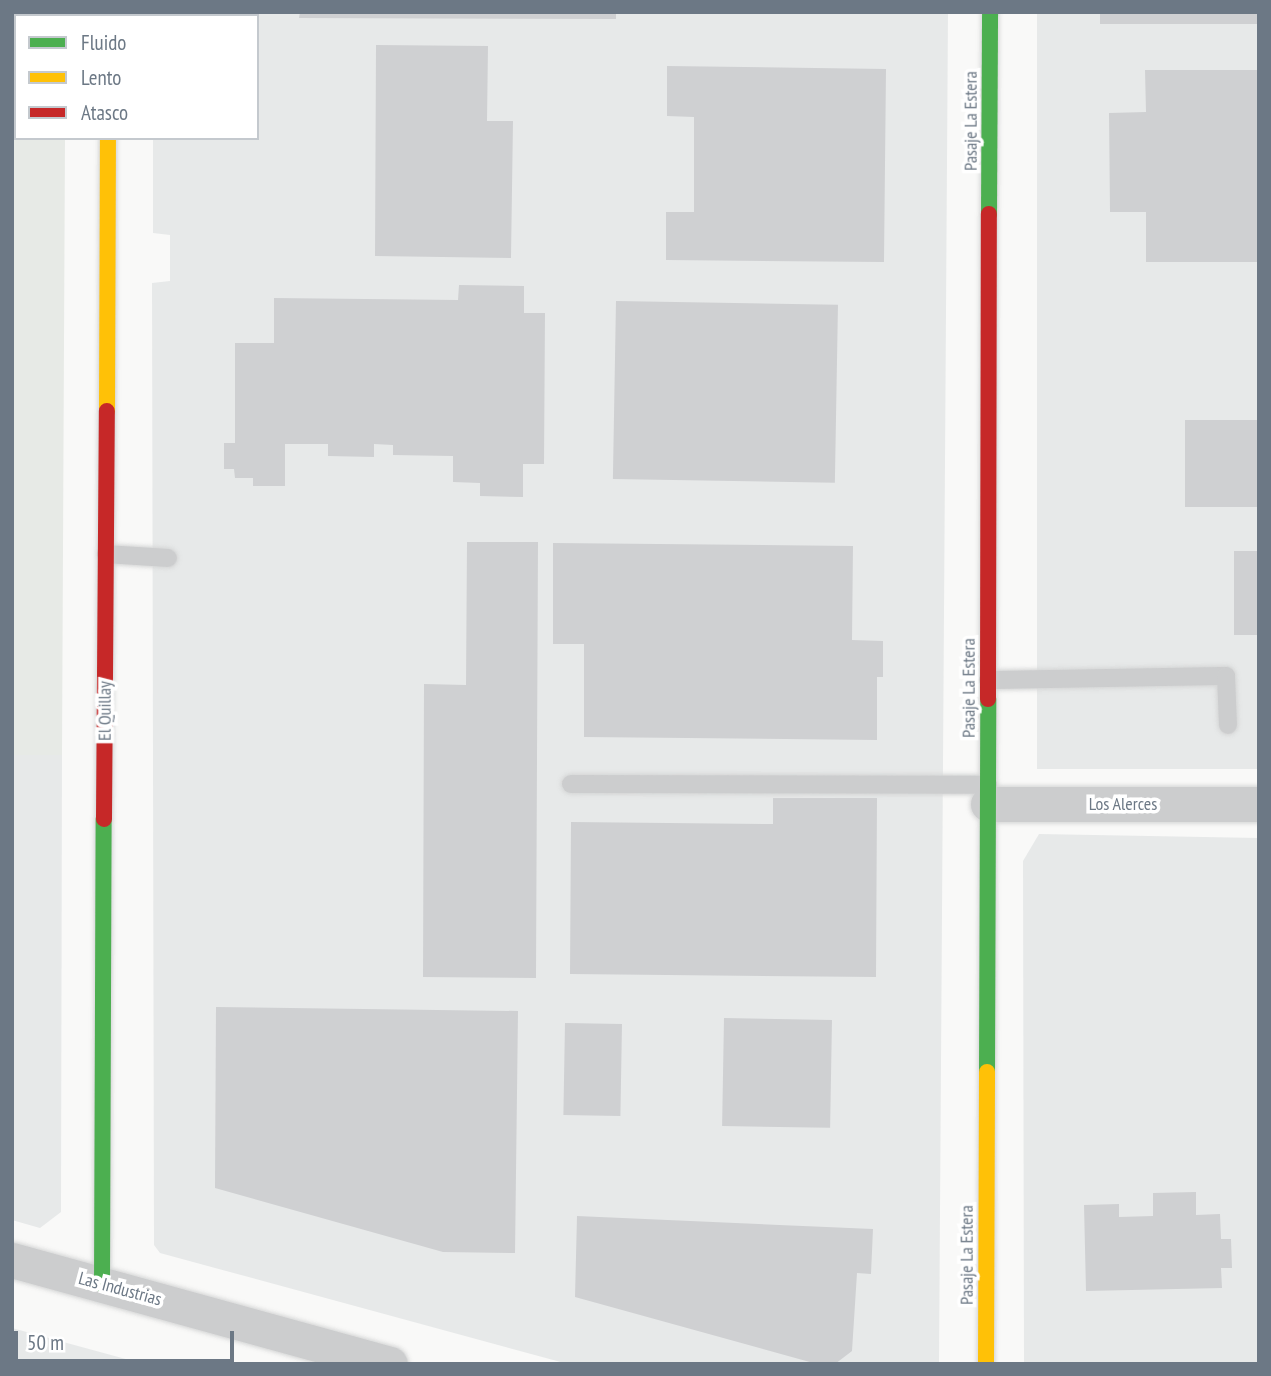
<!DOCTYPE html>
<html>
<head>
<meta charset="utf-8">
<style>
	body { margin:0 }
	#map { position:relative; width:1271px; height:1376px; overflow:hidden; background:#f9f9f8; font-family:"PT Sans Narrow",sans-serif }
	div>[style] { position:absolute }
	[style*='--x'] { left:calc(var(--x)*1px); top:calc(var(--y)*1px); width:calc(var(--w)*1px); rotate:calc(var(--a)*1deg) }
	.built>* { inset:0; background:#e7e9e9; transform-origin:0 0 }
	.green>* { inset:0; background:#e7eae6 }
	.building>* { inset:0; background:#cfd0d2; transform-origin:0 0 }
	.roads { filter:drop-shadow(0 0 2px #d5d6d6) drop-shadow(0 0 2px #d5d6d6) }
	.lane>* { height:18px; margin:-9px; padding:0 9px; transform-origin:9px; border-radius:9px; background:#cccdce }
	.street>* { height:35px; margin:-17.5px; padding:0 17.5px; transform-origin:17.5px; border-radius:17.5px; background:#cccdce }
	.fast>* { height:16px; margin:-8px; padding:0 8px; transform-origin:8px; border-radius:8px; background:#4caf50 }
	.slow>* { height:16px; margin:-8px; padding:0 8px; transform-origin:8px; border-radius:8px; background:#ffc107 }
	.jam>* { height:16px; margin:-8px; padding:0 8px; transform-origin:8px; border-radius:8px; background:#c62828 }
	span { translate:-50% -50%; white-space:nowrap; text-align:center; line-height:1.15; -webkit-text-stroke:7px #fff; paint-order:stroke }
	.street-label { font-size:18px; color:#6c7885 }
	.frame { position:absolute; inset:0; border:14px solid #6c7885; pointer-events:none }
	.legend { position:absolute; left:14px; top:14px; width:245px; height:126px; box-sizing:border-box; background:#fff; border:2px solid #c4c9ce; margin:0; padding:9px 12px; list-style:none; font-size:21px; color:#6c7885 }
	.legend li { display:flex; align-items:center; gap:14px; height:35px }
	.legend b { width:35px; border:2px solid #c4c9ce }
	.scale { position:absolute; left:14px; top:1331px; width:220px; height:32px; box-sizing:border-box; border:4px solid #6c7885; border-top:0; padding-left:9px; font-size:21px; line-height:24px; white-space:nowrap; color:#6c7885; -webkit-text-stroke:5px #fff; paint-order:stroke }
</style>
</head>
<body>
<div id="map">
	<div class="built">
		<div style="clip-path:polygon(12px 12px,65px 12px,65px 16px,16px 16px,16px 37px,12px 37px)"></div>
		<div style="clip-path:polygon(154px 12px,948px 12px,939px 1364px,568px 1364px,160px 1253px,154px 1245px,152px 283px,170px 281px,170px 235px,153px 233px,153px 138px,257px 138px,257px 16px,154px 16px)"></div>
		<div style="left:1037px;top:12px;width:222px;height:757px"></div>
		<div style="clip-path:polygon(12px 755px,62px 755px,61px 1212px,40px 1228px,12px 1220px)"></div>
		<div style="clip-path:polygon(1039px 834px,1259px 838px,1259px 1364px,1024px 1364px,1023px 861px)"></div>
		<div style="clip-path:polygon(12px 1328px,144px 1364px,12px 1364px)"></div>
	</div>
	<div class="green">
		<div style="clip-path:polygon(12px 37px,16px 37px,16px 138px,65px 138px,62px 755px,12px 755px)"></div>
	</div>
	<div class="building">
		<div style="clip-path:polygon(300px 12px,616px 12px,616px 19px,299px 18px)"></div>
		<div style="left:1100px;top:12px;width:159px;height:12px"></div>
		<div style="clip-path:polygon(376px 45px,488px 46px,487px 121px,513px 121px,511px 258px,375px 256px)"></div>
		<div style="clip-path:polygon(667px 66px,886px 69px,884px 262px,666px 260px,666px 212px,694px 212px,694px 117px,667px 116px)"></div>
		<div style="clip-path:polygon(1145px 70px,1259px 70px,1259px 262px,1146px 262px,1146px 212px,1110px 212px,1109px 113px,1146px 112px)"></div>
		<div style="clip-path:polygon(459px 285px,524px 286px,524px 313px,545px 313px,544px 464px,523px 464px,523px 497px,480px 496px,480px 483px,453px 482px,453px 456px,393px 455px,393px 445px,374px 444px,374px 457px,328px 456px,328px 444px,285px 444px,285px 486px,253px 486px,253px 478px,235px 478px,234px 469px,224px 469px,224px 443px,235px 443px,235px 343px,274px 343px,274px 298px,458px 300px)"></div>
		<div style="left:616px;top:301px;width:222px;height:178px;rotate:1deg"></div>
		<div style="left:1185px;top:420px;width:74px;height:87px"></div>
		<div style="clip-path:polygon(467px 542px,538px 542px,536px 978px,423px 977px,424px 684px,466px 685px)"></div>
		<div style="clip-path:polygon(553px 543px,853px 546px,852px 640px,883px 641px,883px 677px,877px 677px,877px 740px,584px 737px,584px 644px,553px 644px)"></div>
		<div style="left:1234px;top:551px;width:25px;height:84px"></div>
		<div style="clip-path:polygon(773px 798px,877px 798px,876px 977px,570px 974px,571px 822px,773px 824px)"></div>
		<div style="clip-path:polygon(216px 1007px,518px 1011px,515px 1253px,443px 1252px,215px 1188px)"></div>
		<div style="left:724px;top:1018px;width:108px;height:108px;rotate:1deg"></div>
		<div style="left:565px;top:1023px;width:57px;height:92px;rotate:1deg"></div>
		<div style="clip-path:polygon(1196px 1192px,1196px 1215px,1220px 1214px,1221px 1239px,1231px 1239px,1232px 1268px,1221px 1268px,1222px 1288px,1086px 1291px,1084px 1205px,1119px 1204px,1119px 1217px,1153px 1216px,1153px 1193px)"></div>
		<div style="clip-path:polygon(577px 1216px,873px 1229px,871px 1274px,857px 1273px,852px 1351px,835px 1364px,817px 1364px,575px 1297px)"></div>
	</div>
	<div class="roads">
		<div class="lane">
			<div style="--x:106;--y:554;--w:62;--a:3.7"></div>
			<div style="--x:988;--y:680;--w:238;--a:-1"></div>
			<div style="--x:1226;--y:676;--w:49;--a:87.7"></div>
			<div style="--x:571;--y:784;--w:417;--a:0.1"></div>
		</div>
		<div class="street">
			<div style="--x:108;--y:16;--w:4;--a:-90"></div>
			<div style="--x:988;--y:804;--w:271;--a:0"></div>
			<div style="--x:12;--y:1260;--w:392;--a:15.4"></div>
		</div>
		<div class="fast">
			<div style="--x:989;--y:214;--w:202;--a:-89.7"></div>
			<div style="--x:987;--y:1072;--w:373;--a:-89.8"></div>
			<div style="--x:102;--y:1284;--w:465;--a:-89.8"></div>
		</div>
		<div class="slow">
			<div style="--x:107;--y:411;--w:273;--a:-89.8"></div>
			<div style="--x:986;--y:1364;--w:292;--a:-89.8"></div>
		</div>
		<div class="jam">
			<div style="--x:988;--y:699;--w:485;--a:-89.9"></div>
			<div style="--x:104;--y:819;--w:408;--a:-89.6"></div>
		</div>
	</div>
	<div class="street-label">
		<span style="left:971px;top:121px;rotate:-90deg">Pasaje La Estera</span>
		<span style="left:969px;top:688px;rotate:-90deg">Pasaje La Estera</span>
		<span style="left:105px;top:711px;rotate:-90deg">El Quillay</span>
		<span style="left:1123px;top:804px">Los Alerces</span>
		<span style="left:967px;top:1255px;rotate:-90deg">Pasaje La Estera</span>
		<span style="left:120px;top:1289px;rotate:15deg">Las Industrias</span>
	</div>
	<div class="frame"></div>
	<ul class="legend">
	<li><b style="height:9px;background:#4caf50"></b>Fluido</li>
	<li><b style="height:9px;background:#ffc107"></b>Lento</li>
	<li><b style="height:9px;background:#c62828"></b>Atasco</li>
	</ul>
	<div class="scale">50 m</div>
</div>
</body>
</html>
